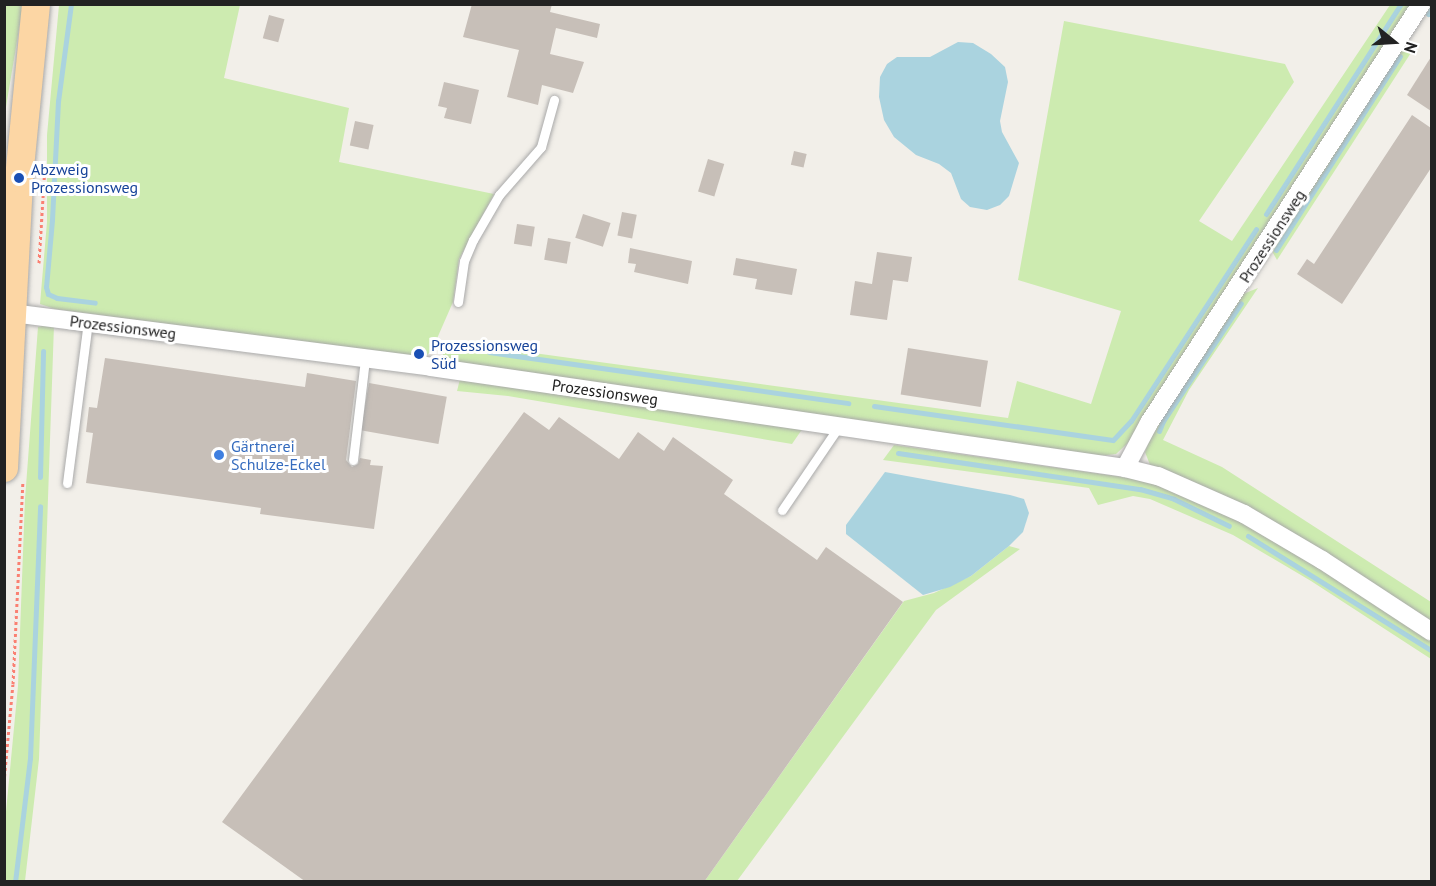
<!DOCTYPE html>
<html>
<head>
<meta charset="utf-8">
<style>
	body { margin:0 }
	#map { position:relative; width:1436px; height:886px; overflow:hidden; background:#f2efe9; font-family:"PT Sans",sans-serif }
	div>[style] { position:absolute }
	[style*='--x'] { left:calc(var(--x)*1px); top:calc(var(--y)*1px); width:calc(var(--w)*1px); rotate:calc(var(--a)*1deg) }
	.grass>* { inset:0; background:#cdebb0 }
	.water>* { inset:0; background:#aad3df }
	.stream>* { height:5px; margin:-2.5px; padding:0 2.5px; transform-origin:2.5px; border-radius:2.5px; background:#aad3df }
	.building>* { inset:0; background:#c7bfb8; transform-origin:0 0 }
	.path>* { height:3px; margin-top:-1.5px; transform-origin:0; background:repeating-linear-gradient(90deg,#fa8072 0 3px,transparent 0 6px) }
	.roads { filter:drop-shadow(0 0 2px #a9a9a9) drop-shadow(0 0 2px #a9a9a9) }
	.service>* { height:9px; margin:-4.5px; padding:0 4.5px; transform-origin:4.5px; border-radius:4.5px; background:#fff }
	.minor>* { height:18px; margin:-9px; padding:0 9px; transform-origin:9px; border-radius:9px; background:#fff }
	.primary>* { height:28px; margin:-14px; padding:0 14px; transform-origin:14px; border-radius:14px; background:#fcd6a4 }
	.dots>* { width:16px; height:16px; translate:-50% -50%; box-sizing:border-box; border:3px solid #fff; border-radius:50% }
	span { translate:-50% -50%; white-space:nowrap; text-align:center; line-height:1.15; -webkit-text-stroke:6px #fff; paint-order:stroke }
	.transit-label { font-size:16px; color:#164399 }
	.left { translate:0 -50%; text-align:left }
	.street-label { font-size:16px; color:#222 }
	.shop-label { font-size:16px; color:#366cbe }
	.frame { position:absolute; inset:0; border:6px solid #222; pointer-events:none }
	.north { position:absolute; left:1364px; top:12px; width:60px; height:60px; -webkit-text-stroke:4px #fff; paint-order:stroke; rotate:108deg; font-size:16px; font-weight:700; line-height:24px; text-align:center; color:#222 }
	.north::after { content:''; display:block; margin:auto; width:21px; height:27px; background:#222; clip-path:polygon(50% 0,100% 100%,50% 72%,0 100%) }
</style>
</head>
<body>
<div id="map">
	<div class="grass">
		<div style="clip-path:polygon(5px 5px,23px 5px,5px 113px)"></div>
		<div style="clip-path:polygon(59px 5px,240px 5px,224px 78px,349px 108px,339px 162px,494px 194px,459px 259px,453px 302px,432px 350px,423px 359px,55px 309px,40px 304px,47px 222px,47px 135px)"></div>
		<div style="clip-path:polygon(1390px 5px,1414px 5px,1132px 439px,1116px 454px,1099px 456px,446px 363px,442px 352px,446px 341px,1008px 418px,1017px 381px,1091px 404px,1121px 311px,1018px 280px,1064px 21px,1285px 64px,1294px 82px,1199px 221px,1232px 241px)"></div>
		<div style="clip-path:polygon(1408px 44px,1416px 45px,1277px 260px,1273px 253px,1274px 246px,1401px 49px)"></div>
		<div style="clip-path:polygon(1258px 288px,1189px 390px,1163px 440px,1222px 467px,1431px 602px,1431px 625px,1150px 465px,1145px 452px,1154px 425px,1243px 294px)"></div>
		<div style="clip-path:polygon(46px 325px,54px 325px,39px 759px,25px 881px,5px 882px,5px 822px,18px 686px,25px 499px,38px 327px)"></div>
		<div style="clip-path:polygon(460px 379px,803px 428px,792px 444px,508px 396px,457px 391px)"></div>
		<div style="clip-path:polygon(894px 445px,1144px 480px,1238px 519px,1318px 565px,1431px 639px,1431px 659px,1311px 581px,1233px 535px,1150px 499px,1133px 496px,1098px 505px,1089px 488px,883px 460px)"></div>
		<div style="clip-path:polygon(1009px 546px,1020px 549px,936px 610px,737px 881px,704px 882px,904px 601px,934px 593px,971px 576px)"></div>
	</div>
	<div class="water">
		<div style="clip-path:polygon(958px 42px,973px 43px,991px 54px,1005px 67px,1008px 82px,1000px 121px,1002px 132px,1019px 163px,1009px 196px,1000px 205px,987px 210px,970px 207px,961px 199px,951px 173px,939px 164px,916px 155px,894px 137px,884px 120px,879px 97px,880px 77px,887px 64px,897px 57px,930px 57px)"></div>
		<div style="clip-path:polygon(885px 472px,1010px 495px,1024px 499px,1029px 513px,1023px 532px,1009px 546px,971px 576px,950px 587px,923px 595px,846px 534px,846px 525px)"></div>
	</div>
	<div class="stream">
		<div style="--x:71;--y:4;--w:98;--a:97.6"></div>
		<div style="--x:58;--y:101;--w:119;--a:92.9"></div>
		<div style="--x:52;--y:220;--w:67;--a:95.1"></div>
		<div style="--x:46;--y:287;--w:7;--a:74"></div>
		<div style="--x:48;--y:294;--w:10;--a:24"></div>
		<div style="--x:57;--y:298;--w:38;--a:7"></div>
		<div style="--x:1428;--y:14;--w:7;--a:-56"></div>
		<div style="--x:1266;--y:214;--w:250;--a:-57.3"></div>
		<div style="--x:1276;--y:250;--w:230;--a:-57.4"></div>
		<div style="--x:489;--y:352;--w:363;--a:8.1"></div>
		<div style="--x:874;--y:406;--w:241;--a:8.1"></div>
		<div style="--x:1113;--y:440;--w:26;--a:-47"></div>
		<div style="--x:1131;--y:421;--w:229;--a:-56.9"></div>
		<div style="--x:1159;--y:431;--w:11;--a:-68"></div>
		<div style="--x:1163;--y:421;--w:141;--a:-56.5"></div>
		<div style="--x:898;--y:453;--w:245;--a:8.5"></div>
		<div style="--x:1140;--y:489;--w:35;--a:16"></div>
		<div style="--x:1174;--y:499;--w:61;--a:26.1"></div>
		<div style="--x:40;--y:477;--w:126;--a:-88.6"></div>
		<div style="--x:1248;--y:536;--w:217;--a:32"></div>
		<div style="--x:15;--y:882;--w:125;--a:-83.1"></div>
		<div style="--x:30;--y:758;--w:252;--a:-87.7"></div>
	</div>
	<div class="building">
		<div style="clip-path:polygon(472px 4px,552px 4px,550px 12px,600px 24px,597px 38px,556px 28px,550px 54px,584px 62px,573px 93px,542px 85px,538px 105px,507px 97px,519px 50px,463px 37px)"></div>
		<div style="left:269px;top:15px;width:16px;height:24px;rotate:15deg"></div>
		<div style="clip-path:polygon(1431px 57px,1431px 111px,1407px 95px)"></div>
		<div style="clip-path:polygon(444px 82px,479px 90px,471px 124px,444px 118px,447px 108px,438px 106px)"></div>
		<div style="clip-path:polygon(1412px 115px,1431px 128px,1431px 168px,1342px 304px,1297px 274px,1307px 259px,1314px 264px)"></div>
		<div style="left:355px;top:121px;width:19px;height:25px;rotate:12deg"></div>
		<div style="left:794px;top:151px;width:13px;height:14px;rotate:13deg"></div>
		<div style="left:708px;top:159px;width:17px;height:34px;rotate:17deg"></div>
		<div style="left:622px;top:212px;width:15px;height:24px;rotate:11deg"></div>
		<div style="left:583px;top:214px;width:29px;height:25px;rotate:18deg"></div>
		<div style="left:517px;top:224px;width:18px;height:20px;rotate:9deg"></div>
		<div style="left:548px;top:238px;width:23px;height:22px;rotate:10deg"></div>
		<div style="clip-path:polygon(630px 248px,692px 261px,688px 284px,634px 272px,636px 264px,628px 263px)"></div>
		<div style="clip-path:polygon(877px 252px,912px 257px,908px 282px,893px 280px,887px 320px,850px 315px,855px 281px,872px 284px)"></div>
		<div style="clip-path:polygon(736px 258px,797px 269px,792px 295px,755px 289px,757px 279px,733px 275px)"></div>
		<div style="left:908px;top:348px;width:81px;height:47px;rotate:9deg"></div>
		<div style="clip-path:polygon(105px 358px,305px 387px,307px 373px,356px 381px,346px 460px,352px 467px,358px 464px,360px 458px,371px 460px,370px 465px,383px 466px,374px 529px,260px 514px,261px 508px,86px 483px,93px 433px,86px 432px,89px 407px,97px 408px)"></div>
		<div style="left:369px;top:383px;width:79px;height:48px;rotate:10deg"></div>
		<div style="clip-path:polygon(524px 412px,549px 430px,559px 417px,619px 459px,638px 432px,664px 451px,673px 437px,733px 480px,724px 494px,817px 560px,826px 547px,903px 602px,704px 882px,306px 882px,222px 822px)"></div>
	</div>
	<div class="path">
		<div style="--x:39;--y:263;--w:99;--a:-86.5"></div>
		<div style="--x:4;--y:782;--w:98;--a:-84.8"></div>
		<div style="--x:13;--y:684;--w:203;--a:-87.2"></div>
	</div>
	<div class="roads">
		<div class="service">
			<div style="--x:458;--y:302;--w:41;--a:-81.7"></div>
			<div style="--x:464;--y:261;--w:23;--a:-67"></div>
			<div style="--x:473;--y:240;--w:52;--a:-60"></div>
			<div style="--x:499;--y:195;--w:64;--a:-48.8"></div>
			<div style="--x:541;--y:147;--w:49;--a:-74.5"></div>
			<div style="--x:353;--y:460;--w:102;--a:-83.2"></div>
			<div style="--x:67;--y:483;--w:162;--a:-82.6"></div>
			<div style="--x:782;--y:510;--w:102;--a:-55.8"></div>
		</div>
		<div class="minor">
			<div style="--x:12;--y:313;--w:422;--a:7.3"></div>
			<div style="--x:431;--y:367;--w:701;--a:8.28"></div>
			<div style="--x:1125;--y:468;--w:34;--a:14"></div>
			<div style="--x:1158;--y:476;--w:94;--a:23.8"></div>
			<div style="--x:1244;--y:514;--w:91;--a:30.5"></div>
			<div style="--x:1322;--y:560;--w:131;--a:33.2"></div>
			<div style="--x:1125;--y:468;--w:51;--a:-61.9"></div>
			<div style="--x:1149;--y:423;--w:500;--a:-57"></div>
		</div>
		<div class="primary">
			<div style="--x:4;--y:468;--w:290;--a:-87"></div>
			<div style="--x:19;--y:178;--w:175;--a:-84.4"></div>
		</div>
	</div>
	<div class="dots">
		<div style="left:19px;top:178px;background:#1a4fb4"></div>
		<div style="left:419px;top:354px;background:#1a4fb4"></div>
		<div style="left:219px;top:455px;background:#3f7fe0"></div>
	</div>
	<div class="transit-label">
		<span class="left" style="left:31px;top:178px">Abzweig<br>Prozessionsweg</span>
		<span class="left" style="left:431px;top:354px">Prozessionsweg<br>Süd</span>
	</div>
	<div class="street-label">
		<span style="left:1272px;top:236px;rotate:-57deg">Prozessionsweg</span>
		<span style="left:123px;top:327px;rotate:7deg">Prozessionsweg</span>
		<span style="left:605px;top:392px;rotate:8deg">Prozessionsweg</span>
	</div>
	<div class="shop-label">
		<span class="left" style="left:231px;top:455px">Gärtnerei<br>Schulze-Eckel</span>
	</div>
	<div class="frame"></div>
	<div class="north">N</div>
</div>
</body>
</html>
